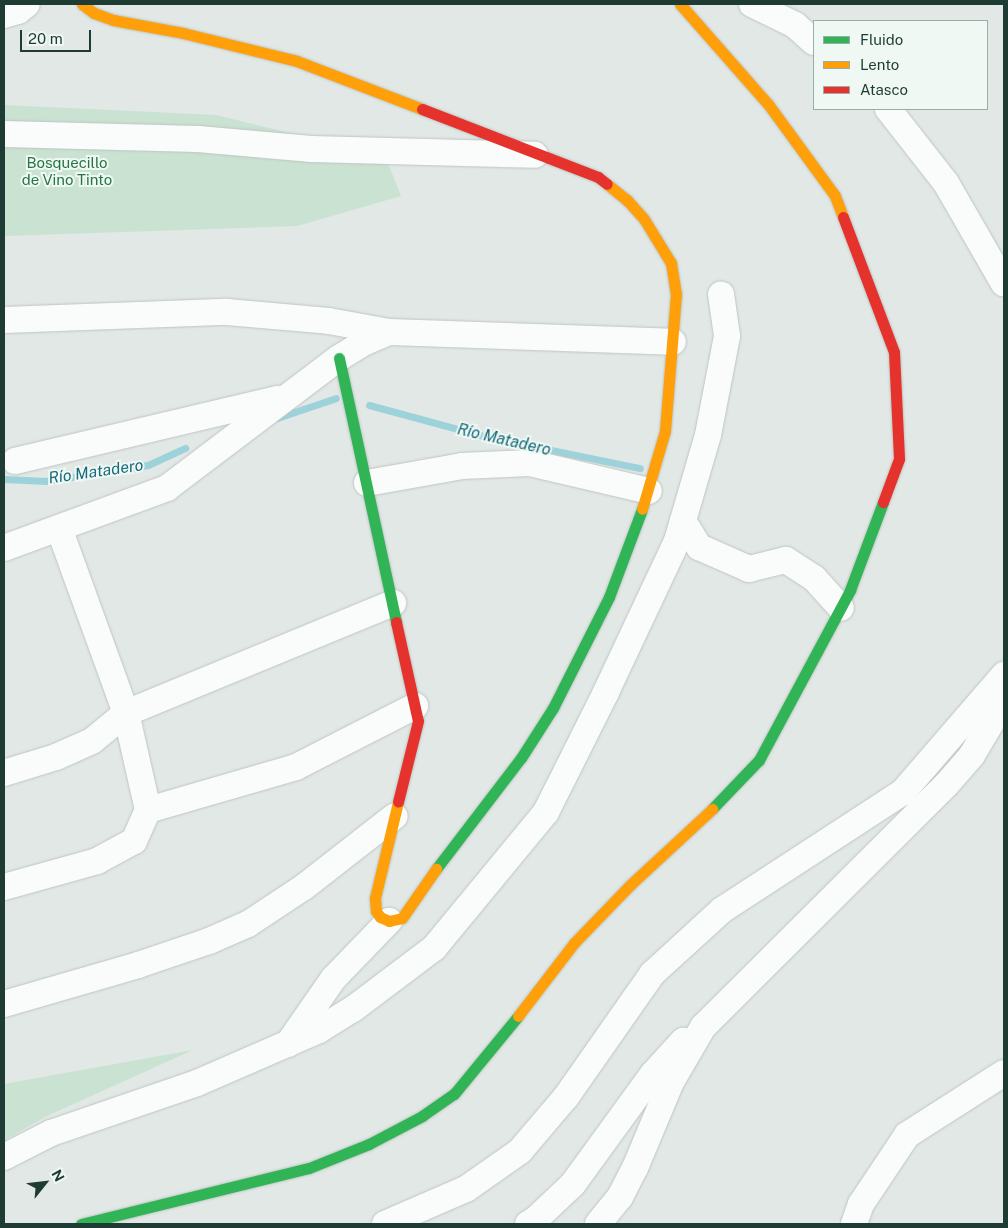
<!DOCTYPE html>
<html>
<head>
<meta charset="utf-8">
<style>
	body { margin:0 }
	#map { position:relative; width:1008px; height:1228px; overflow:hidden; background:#e1e8e5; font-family:"Public Sans",sans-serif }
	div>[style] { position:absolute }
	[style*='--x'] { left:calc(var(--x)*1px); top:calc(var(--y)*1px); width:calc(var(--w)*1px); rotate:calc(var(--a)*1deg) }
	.green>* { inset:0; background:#c9e2d1 }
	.stream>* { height:7px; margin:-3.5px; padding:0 3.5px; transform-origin:3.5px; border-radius:3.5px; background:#9ed2da }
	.roads { filter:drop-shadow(0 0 1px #bec5c2) drop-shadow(0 0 1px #bec5c2) }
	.street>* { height:26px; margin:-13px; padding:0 13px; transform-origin:13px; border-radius:13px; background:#fafcfb }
	.fast>* { height:11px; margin:-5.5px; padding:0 5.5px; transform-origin:5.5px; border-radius:5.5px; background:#30b455 }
	.slow>* { height:11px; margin:-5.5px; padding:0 5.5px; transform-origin:5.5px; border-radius:5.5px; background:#ff9f0a }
	.jam>* { height:11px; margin:-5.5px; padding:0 5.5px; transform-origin:5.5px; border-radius:5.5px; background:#e5322d }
	span { translate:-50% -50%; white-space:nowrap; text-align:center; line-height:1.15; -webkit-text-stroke:4px #eff8f3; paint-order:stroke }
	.park-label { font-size:15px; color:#267645 }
	.water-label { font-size:16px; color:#156a7c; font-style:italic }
	.frame { position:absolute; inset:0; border:5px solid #1e3c34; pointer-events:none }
	.legend { position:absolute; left:813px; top:20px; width:175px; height:90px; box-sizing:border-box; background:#eff8f3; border:1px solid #9bada7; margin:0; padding:6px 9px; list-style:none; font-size:15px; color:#1e3c34 }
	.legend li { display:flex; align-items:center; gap:10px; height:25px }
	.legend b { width:25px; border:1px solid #9bada7 }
	.north { position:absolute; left:20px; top:1158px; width:50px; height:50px; -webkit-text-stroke:4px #eff8f3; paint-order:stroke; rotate:61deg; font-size:14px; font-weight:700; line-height:20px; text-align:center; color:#1e3c34 }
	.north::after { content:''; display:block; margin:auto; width:18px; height:22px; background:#1e3c34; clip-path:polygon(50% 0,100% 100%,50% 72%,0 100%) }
	.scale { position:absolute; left:20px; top:30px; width:71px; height:22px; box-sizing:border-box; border:2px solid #1e3c34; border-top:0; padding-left:6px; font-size:15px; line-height:18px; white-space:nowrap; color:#1e3c34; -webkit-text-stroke:4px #eff8f3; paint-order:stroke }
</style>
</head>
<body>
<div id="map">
	<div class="green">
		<div style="clip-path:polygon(4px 105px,216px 115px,385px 156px,401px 196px,297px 226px,4px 236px)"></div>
		<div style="clip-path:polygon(193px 1050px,47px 1116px,4px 1140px,4px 1084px)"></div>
	</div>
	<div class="stream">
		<div style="--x:369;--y:405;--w:122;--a:15.2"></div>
		<div style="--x:487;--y:437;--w:156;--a:11.5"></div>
		<div style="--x:277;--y:418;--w:62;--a:-18.7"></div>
		<div style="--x:4;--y:479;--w:42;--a:2.7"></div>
		<div style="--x:46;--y:481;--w:103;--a:-8.9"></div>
		<div style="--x:148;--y:465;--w:41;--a:-24.7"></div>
	</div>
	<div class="roads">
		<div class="street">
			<div style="--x:752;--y:4;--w:48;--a:26"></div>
			<div style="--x:795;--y:25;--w:25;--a:42"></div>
			<div style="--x:4;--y:15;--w:15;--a:-16"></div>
			<div style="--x:18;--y:11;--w:11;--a:-38"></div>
			<div style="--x:888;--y:109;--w:94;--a:51.9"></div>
			<div style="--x:946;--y:183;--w:116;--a:60.1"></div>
			<div style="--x:4;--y:134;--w:194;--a:1.5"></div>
			<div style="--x:198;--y:139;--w:114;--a:5"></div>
			<div style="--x:312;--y:149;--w:223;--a:1.5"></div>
			<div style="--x:4;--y:320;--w:223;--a:-2.1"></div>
			<div style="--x:227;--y:312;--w:102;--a:5"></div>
			<div style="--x:329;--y:321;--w:61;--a:10.4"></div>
			<div style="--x:15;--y:461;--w:270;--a:-13.3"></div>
			<div style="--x:367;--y:483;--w:97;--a:-10.1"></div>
			<div style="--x:462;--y:466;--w:68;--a:-2.5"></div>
			<div style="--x:530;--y:463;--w:122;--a:13.2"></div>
			<div style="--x:683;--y:521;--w:31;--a:58"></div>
			<div style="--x:699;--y:547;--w:55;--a:23.7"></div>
			<div style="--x:749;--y:569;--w:38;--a:-14"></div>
			<div style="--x:786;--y:560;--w:33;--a:33"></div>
			<div style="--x:814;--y:578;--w:40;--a:48"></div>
			<div style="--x:59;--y:528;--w:197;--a:70.1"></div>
			<div style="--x:126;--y:713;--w:99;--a:77.2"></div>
			<div style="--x:4;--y:548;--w:174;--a:-20.2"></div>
			<div style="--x:167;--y:488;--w:216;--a:-37.1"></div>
			<div style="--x:339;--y:358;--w:28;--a:-32"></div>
			<div style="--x:363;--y:343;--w:28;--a:-23"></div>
			<div style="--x:389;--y:332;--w:284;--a:2"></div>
			<div style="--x:4;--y:773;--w:54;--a:-17.1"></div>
			<div style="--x:56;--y:757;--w:39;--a:-24"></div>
			<div style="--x:92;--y:741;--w:44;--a:-39.5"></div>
			<div style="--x:126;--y:713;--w:289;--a:-22.4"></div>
			<div style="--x:4;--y:887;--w:97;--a:-15.6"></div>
			<div style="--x:97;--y:861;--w:42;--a:-28.4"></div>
			<div style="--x:134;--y:841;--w:34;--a:-66"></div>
			<div style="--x:148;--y:810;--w:154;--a:-16.2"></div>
			<div style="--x:296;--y:767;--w:134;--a:-27.1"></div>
			<div style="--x:4;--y:1004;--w:140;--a:-16.2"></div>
			<div style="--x:138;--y:965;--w:75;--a:-18.7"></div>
			<div style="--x:209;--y:941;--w:43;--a:-23.6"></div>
			<div style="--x:248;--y:924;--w:67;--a:-33.5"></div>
			<div style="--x:304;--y:887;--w:115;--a:-38"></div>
			<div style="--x:288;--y:1044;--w:79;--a:-55.3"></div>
			<div style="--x:333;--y:979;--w:81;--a:-46"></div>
			<div style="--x:4;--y:1157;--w:53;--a:-27.1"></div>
			<div style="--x:51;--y:1133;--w:154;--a:-18.9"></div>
			<div style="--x:197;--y:1083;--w:133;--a:-23.5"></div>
			<div style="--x:319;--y:1030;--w:40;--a:-32"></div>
			<div style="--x:353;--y:1009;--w:101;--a:-37"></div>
			<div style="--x:434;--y:948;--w:176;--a:-50.5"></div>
			<div style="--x:546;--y:812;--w:134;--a:-63.4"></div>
			<div style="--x:606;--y:692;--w:167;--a:-64.8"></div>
			<div style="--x:677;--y:541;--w:110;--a:-73.7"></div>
			<div style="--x:708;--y:435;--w:101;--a:-79.1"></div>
			<div style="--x:727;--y:336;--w:42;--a:-98.1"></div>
			<div style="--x:385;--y:1224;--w:88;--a:-23.4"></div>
			<div style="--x:466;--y:1189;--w:66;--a:-35.1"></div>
			<div style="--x:520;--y:1151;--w:71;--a:-49.6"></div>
			<div style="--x:566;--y:1097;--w:150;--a:-55"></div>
			<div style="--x:652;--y:974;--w:95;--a:-42.4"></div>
			<div style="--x:722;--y:910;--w:216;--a:-33.1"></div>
			<div style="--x:903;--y:792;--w:155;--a:-49.2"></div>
			<div style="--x:528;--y:1224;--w:9;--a:-32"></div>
			<div style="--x:536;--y:1219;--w:51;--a:-43.4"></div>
			<div style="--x:573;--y:1184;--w:136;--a:-54"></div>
			<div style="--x:653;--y:1074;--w:45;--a:-47.7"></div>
			<div style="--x:598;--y:1224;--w:35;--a:-51"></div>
			<div style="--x:620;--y:1197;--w:33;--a:-63"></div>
			<div style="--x:635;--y:1168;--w:93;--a:-67.3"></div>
			<div style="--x:671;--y:1082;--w:64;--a:-59.8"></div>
			<div style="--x:703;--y:1027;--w:344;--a:-44.9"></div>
			<div style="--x:947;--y:784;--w:38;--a:-49"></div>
			<div style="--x:972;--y:755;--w:63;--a:-59.3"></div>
			<div style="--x:854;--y:1224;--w:21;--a:-71"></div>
			<div style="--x:861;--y:1204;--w:83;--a:-56.3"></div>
			<div style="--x:907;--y:1135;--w:115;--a:-32.6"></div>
		</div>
		<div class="fast">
			<div style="--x:339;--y:358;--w:270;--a:77.8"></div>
			<div style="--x:712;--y:809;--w:68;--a:-46.2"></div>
			<div style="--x:759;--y:760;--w:193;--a:-61.8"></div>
			<div style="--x:850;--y:590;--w:94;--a:-69.4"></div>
			<div style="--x:436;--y:869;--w:140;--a:-52.6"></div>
			<div style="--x:521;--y:758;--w:59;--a:-57.4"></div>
			<div style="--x:553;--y:708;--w:124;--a:-63.2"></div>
			<div style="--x:609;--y:597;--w:94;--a:-69.4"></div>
			<div style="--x:81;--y:1224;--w:235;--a:-13.8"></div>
			<div style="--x:309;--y:1168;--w:65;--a:-21.8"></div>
			<div style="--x:369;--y:1144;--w:60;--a:-27.8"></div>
			<div style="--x:422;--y:1116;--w:39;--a:-35"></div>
			<div style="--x:454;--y:1094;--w:101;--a:-50.6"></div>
		</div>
		<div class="slow">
			<div style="--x:82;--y:4;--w:15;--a:37"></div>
			<div style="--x:94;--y:13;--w:20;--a:20"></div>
			<div style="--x:113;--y:20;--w:71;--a:10.5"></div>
			<div style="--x:183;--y:33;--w:117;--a:13.8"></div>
			<div style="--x:297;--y:61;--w:134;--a:21"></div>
			<div style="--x:680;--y:4;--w:133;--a:48.7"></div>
			<div style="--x:768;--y:104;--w:114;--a:53.9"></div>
			<div style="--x:835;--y:196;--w:22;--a:69"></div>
			<div style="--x:607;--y:184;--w:26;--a:39"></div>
			<div style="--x:627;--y:200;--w:25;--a:48"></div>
			<div style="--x:644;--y:219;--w:52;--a:58.5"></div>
			<div style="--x:671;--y:263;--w:31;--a:81"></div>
			<div style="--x:676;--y:294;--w:137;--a:94.6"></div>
			<div style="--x:665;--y:431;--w:81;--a:106.4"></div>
			<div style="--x:398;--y:802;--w:99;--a:103.5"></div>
			<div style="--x:375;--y:898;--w:13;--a:86"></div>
			<div style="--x:376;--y:911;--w:7;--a:56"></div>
			<div style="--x:380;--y:917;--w:10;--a:24"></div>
			<div style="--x:389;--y:921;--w:13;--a:-13"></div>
			<div style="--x:402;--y:918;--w:60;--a:-55.2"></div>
			<div style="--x:518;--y:1016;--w:92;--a:-52.5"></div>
			<div style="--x:574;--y:943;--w:81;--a:-46"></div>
			<div style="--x:630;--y:885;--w:112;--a:-42.8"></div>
		</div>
		<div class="jam">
			<div style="--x:422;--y:109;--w:189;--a:21.1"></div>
			<div style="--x:598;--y:177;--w:11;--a:38"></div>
			<div style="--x:843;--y:217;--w:144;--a:69.3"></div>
			<div style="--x:894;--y:352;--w:107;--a:87.3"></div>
			<div style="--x:899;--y:459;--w:46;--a:110.4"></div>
			<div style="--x:396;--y:622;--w:101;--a:77.5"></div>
			<div style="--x:418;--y:721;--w:83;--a:103.9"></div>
		</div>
	</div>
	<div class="park-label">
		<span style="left:67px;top:171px">Bosquecillo<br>de Vino Tinto</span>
	</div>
	<div class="water-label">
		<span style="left:504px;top:440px;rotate:13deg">Río Matadero</span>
		<span style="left:96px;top:472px;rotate:-8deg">Río Matadero</span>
	</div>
	<div class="frame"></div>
	<ul class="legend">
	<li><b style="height:6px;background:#30b455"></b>Fluido</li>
	<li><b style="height:6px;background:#ff9f0a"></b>Lento</li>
	<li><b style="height:6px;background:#e5322d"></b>Atasco</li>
	</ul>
	<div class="north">N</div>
	<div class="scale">20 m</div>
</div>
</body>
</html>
